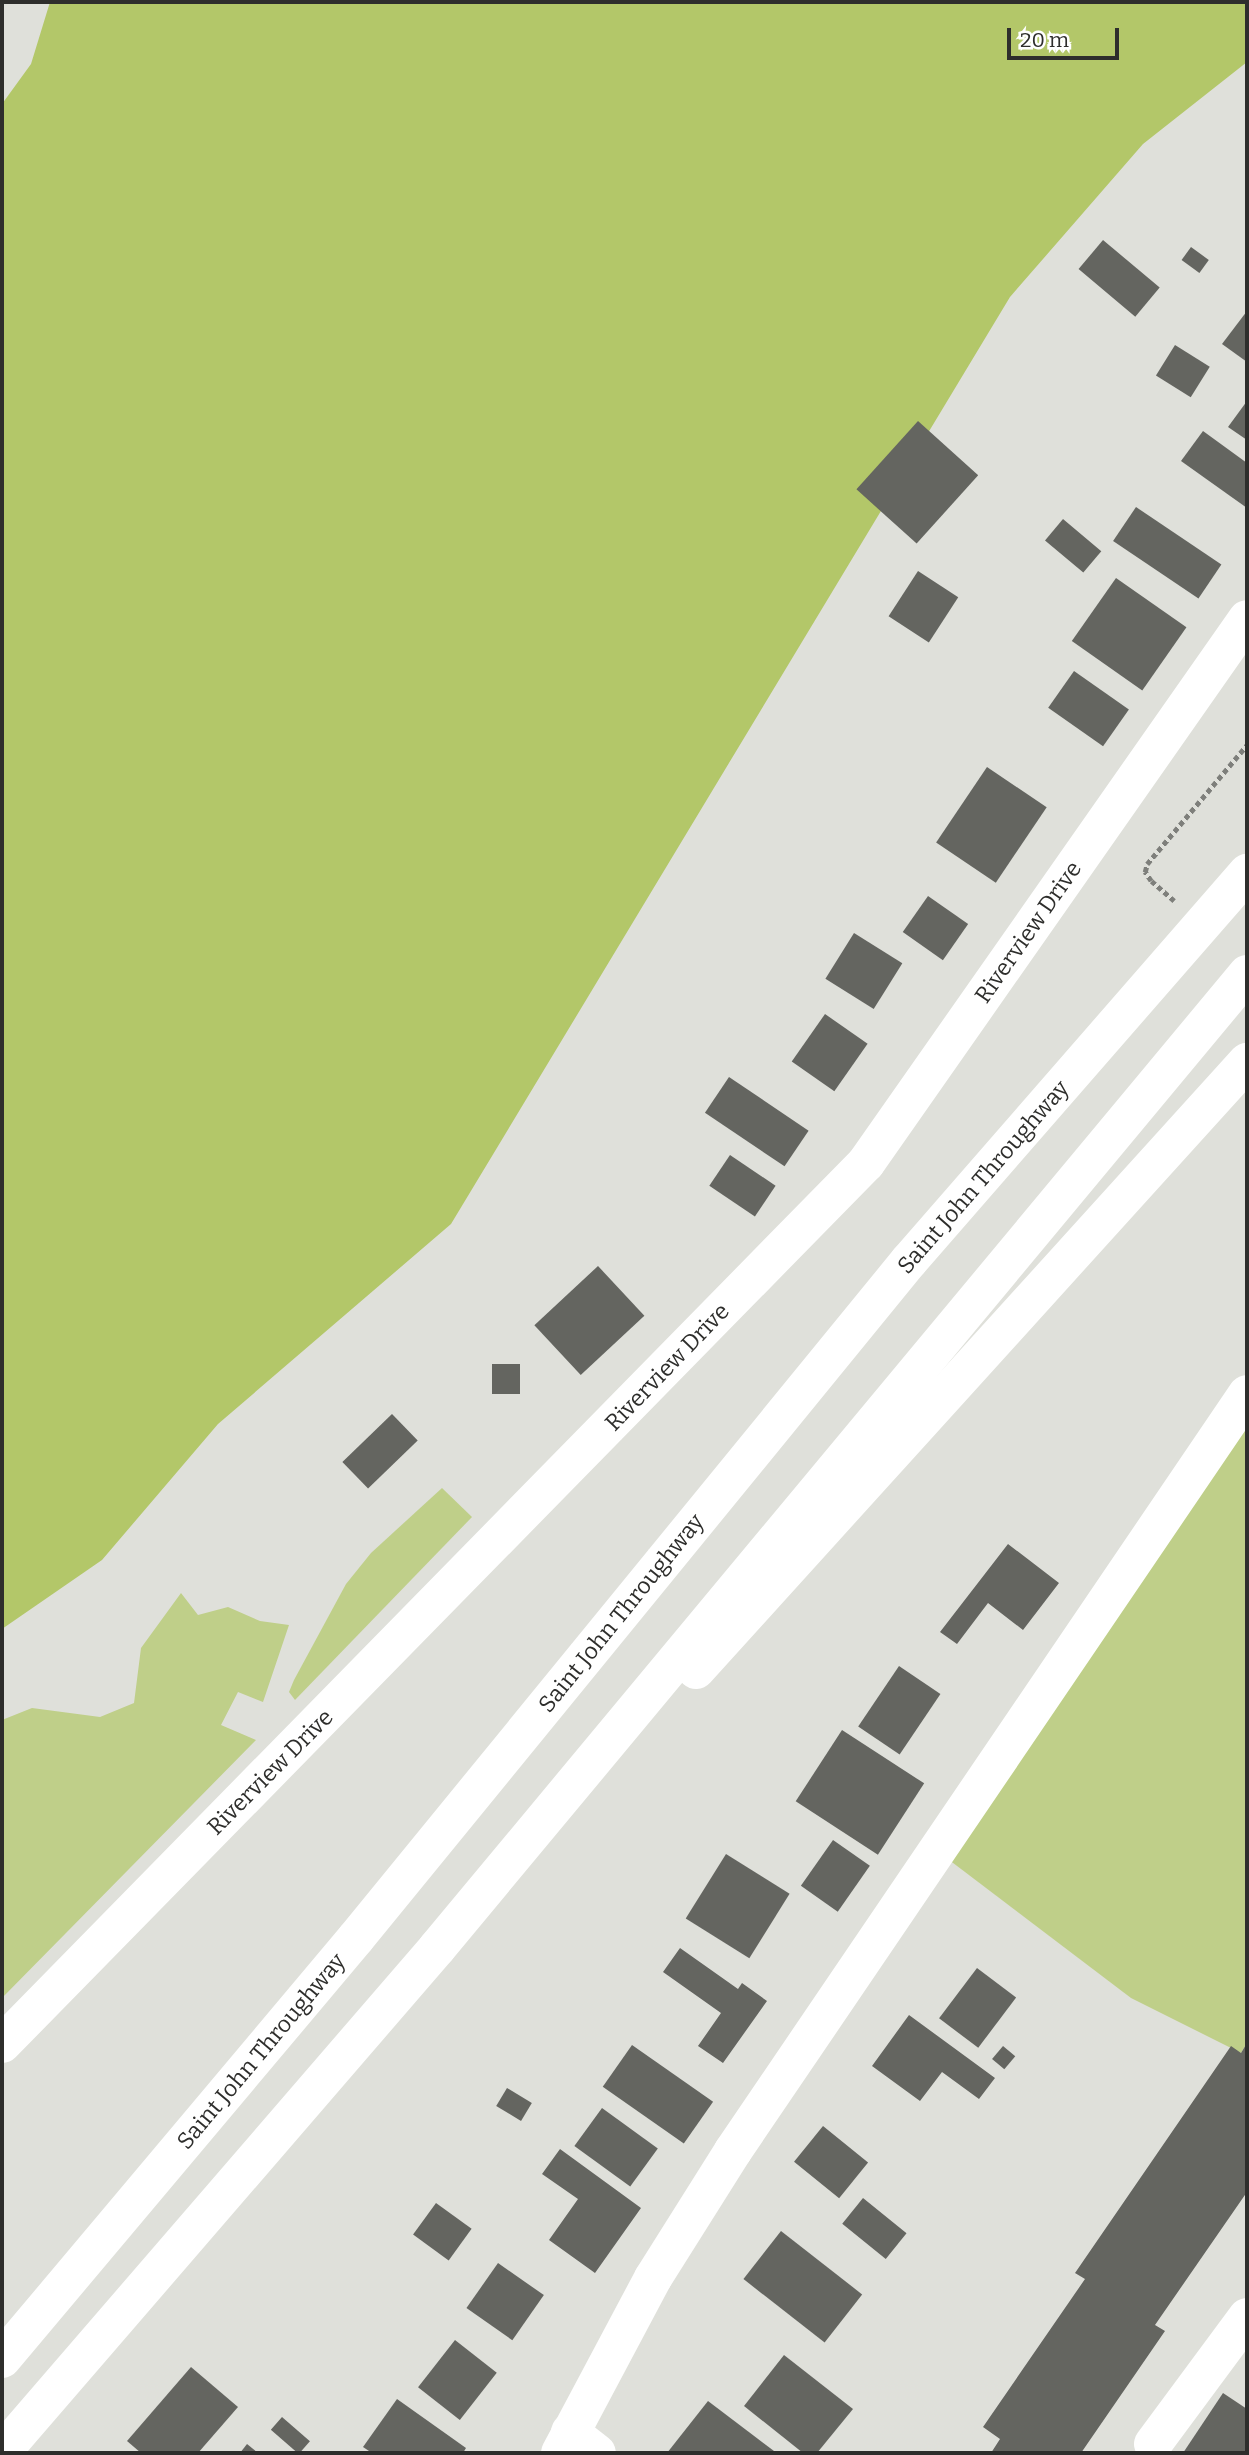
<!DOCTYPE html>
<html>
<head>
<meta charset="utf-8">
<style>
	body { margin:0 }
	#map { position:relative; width:1249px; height:2455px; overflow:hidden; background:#dfe0da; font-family:Bitter,serif }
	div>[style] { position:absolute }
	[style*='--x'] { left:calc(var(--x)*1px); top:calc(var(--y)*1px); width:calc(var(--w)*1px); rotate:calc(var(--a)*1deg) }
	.green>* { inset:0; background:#bfcf89 }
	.water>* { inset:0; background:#b3c769 }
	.building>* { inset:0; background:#646560; transform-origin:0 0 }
	.path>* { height:4.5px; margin-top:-2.25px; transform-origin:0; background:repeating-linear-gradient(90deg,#7e7f7b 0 5px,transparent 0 8.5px) }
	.minor>* { height:38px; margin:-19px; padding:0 19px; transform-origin:19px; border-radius:19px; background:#fff }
	.tertiary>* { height:38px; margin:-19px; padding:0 19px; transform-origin:19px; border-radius:19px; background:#fff }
	.motorway>* { height:38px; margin:-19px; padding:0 19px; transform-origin:19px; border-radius:19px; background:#fff }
	span { translate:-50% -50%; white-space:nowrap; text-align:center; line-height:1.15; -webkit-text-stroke:7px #fff; paint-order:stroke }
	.street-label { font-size:23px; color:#2e2e2c }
	.frame { position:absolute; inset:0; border:4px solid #2e2e2c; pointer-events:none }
	.scale { position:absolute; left:1007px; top:28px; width:112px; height:32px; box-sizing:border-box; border:4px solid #2e2e2c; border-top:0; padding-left:9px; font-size:21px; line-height:24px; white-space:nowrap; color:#2e2e2c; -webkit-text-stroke:5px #fff; paint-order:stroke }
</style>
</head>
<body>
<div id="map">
	<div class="green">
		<div style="clip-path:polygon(1247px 1394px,1247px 2043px,1241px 2053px,1131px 1998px,936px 1850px)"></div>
		<div style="clip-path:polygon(442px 1488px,472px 1517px,295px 1700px,289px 1692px,294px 1680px,346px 1584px,371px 1553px)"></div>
		<div style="clip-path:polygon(181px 1593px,198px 1615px,228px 1607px,260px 1621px,289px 1625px,263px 1702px,238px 1692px,221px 1725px,256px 1740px,2px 1998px,2px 1720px,32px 1708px,100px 1717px,134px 1703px,141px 1648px)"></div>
	</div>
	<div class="water">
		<div style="clip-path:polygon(50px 2px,1247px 2px,1247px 62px,1143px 144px,1010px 297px,451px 1224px,218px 1424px,102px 1560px,2px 1629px,2px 104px,31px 64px)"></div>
	</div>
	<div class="building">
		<div style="left:1103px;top:240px;width:74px;height:38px;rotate:40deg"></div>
		<div style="left:1191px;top:247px;width:22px;height:16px;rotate:36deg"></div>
		<div style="clip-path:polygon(1247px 311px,1247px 362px,1222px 344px)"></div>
		<div style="left:1175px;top:345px;width:41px;height:36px;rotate:32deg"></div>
		<div style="clip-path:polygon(1247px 401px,1247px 440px,1228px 427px)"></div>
		<div style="left:918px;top:421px;width:81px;height:92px;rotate:42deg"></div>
		<div style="clip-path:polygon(1203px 431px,1247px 463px,1247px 508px,1181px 461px)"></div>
		<div style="left:1136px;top:507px;width:103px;height:41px;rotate:34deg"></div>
		<div style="left:1063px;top:519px;width:50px;height:28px;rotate:40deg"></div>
		<div style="left:918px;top:571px;width:48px;height:54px;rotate:33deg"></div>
		<div style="left:1116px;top:578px;width:86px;height:77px;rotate:35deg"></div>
		<div style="left:1074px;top:671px;width:67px;height:45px;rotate:35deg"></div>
		<div style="left:987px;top:767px;width:72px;height:91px;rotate:34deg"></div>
		<div style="left:928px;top:896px;width:49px;height:44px;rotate:35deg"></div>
		<div style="left:854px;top:933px;width:57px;height:54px;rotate:32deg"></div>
		<div style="left:825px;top:1014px;width:52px;height:58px;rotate:35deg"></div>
		<div style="left:729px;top:1077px;width:96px;height:43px;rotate:34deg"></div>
		<div style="left:730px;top:1155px;width:55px;height:37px;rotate:34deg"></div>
		<div style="left:598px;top:1266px;width:68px;height:87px;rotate:47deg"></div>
		<div style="left:492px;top:1364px;width:28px;height:30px"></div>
		<div style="left:392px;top:1414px;width:37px;height:69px;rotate:46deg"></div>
		<div style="clip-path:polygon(1008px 1544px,1059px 1583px,1023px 1630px,988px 1603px,957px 1644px,940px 1632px)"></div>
		<div style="left:899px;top:1666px;width:50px;height:73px;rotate:34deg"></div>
		<div style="left:842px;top:1730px;width:98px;height:85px;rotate:33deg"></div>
		<div style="left:833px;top:1840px;width:45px;height:56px;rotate:35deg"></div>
		<div style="left:726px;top:1854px;width:75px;height:76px;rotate:32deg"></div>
		<div style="clip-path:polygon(680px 1948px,738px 1989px,742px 1983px,767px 2001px,723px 2063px,698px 2046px,721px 2013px,663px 1972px)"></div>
		<div style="left:977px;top:1968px;width:49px;height:63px;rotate:37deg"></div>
		<div style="clip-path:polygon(909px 2015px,995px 2078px,979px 2099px,942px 2072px,920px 2101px,872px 2066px)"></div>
		<div style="clip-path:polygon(1247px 2043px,1247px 2192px,1155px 2325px,1165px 2331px,1081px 2453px,991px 2453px,1000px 2439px,983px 2427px,1085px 2279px,1075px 2273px,1231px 2046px,1241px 2053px)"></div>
		<div style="left:632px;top:2045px;width:99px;height:51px;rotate:35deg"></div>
		<div style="left:1003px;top:2046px;width:16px;height:17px;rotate:40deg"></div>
		<div style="left:507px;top:2088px;width:29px;height:21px;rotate:31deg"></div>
		<div style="left:602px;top:2108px;width:69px;height:47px;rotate:36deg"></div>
		<div style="left:823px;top:2126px;width:58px;height:46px;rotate:39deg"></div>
		<div style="clip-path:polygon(560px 2149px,641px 2208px,595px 2273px,549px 2240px,578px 2199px,542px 2174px)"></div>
		<div style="left:863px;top:2198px;width:56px;height:33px;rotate:39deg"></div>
		<div style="left:436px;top:2203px;width:44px;height:39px;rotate:36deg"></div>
		<div style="left:781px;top:2231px;width:103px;height:61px;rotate:38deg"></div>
		<div style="left:498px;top:2263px;width:56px;height:55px;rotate:35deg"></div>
		<div style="left:455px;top:2340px;width:53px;height:60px;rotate:38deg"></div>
		<div style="clip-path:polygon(784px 2355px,853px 2409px,817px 2453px,803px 2453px,744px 2406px)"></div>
		<div style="clip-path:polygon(191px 2367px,238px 2407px,198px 2453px,141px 2453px,127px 2441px)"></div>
		<div style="clip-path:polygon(1223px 2393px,1247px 2409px,1247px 2453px,1183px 2453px)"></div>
		<div style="clip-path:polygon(397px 2399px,466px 2448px,463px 2453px,372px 2453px,363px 2447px)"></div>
		<div style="clip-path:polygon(708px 2401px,774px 2451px,772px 2453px,667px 2453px)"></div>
		<div style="left:282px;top:2417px;width:37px;height:17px;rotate:41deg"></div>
		<div style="clip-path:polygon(247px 2444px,258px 2453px,240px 2453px)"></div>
	</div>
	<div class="path">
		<div style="--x:1174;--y:901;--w:30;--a:-139"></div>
		<div style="--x:1151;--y:881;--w:11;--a:-124"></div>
		<div style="--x:1145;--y:872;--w:8;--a:-76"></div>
		<div style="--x:1147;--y:864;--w:155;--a:-50"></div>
	</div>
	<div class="minor">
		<div style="--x:2;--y:2044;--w:1234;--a:-45.56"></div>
		<div style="--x:866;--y:1163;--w:664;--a:-54.99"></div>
		<div style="--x:570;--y:2432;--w:34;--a:38"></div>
		<div style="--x:1153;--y:2444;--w:158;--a:-53.5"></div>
	</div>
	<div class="tertiary">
		<div style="--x:560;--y:2453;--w:198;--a:-62"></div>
		<div style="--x:653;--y:2278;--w:150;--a:-57.8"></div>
		<div style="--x:733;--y:2151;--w:915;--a:-55.82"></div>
	</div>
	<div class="motorway">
		<div style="--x:696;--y:1670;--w:821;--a:-47.82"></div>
		<div style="--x:2;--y:2359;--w:550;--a:-49.94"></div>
		<div style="--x:356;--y:1938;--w:874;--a:-50.76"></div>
		<div style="--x:909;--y:1261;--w:515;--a:-48.94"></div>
		<div style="--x:2;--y:2452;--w:666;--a:-49.2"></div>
		<div style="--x:437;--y:1948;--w:1267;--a:-50.25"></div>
	</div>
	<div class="street-label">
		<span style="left:1028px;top:932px;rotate:-55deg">Riverview Drive</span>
		<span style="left:983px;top:1177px;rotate:-49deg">Saint John Throughway</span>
		<span style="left:667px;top:1367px;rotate:-46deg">Riverview Drive</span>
		<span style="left:621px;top:1613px;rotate:-51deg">Saint John Throughway</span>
		<span style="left:270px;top:1772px;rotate:-45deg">Riverview Drive</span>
		<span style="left:261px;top:2051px;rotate:-50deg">Saint John Throughway</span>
	</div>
	<div class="frame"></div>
	<div class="scale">20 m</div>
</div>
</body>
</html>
